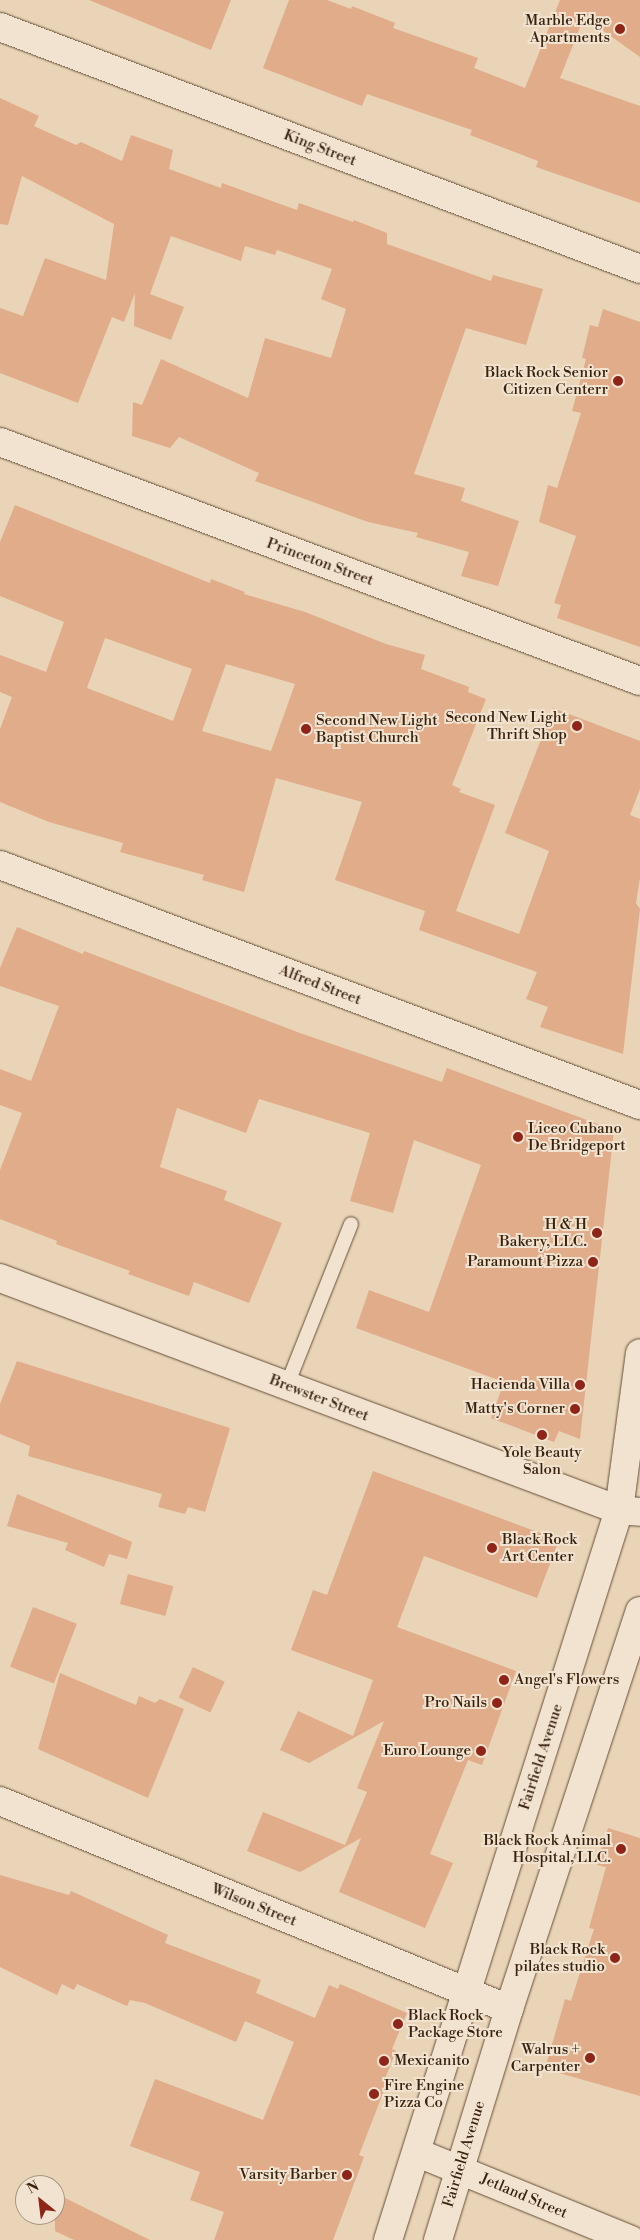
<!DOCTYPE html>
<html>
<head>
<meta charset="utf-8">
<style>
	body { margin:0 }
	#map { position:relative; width:640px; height:2240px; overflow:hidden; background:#e9d4b7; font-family:"Libre Bodoni",serif }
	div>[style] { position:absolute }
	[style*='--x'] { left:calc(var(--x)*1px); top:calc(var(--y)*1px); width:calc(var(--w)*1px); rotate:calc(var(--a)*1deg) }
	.building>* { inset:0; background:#e0ac8a; transform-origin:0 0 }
	.roads { filter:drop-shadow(0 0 1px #654e37) drop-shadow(0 0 1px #654e37) }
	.lane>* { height:14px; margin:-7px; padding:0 7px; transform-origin:7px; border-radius:7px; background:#f1e3d0 }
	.street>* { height:28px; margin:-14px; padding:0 14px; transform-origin:14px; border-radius:14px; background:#f1e3d0 }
	.secondary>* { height:28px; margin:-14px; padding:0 14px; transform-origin:14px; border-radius:14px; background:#f1e3d0 }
	.dots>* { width:14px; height:14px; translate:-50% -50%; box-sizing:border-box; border:2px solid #f1e3d0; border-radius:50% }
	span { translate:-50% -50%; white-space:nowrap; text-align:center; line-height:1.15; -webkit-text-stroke:4px #f1e3d0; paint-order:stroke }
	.poi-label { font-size:15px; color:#39220c }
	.right { translate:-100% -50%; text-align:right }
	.left { translate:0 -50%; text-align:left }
	.street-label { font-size:15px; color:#39220c }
	.north { position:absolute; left:15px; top:2175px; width:50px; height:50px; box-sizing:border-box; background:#f1e3d0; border:1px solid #a79682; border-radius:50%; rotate:331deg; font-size:14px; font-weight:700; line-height:20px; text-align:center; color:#39220c }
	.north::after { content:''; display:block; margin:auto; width:18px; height:22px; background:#8f2418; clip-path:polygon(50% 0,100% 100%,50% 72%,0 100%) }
</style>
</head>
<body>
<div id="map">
	<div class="building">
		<div style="clip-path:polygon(89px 0,231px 0,211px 50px)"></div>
		<div style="clip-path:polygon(289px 0,327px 0,351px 9px,352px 6px,395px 23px,393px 28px,478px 58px,474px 68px,525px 88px,560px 0,640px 0,640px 57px,584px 17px,560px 78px,640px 106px,640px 203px,536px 167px,538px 161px,470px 135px,472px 130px,367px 94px,362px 106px,263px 68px)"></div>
		<div style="clip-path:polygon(0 98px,39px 116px,34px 126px,76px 145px,81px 142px,122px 161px,131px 135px,173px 150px,169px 169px,221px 188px,222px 183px,297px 210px,299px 203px,353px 222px,354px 220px,387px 233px,387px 244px,491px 281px,493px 275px,543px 289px,526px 345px,466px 328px,414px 474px,465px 488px,461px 501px,519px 521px,498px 586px,461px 576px,469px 552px,416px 537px,418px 533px,368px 522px,255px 481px,259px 473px,179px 437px,170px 448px,132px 436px,133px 402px,142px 405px,161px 359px,248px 398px,265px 338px,331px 358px,346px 309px,321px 299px,332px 269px,277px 250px,275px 255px,245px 246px,241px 261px,171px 236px,150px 294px,184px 307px,171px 340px,134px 326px,135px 293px,124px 322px,112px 317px,78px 403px,0 373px,0 308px,23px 316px,45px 258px,106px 280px,114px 224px,22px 176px,8px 225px,0 224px)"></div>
		<div style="clip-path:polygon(603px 309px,640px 322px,640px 647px,557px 618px,561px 605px,554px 603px,576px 536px,539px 522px,548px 485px,557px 488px,581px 413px,572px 411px,586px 359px,582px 358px,590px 325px,598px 327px)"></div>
		<div style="clip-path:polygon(evenodd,15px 505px,210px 583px,211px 579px,245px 592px,244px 594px,305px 612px,386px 644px,425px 655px,421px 669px,469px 687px,468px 692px,486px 699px,452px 785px,461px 789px,459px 792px,495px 805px,456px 911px,519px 934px,549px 851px,505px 833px,553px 708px,640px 741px,640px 789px,630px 815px,640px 819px,640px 878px,636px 903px,640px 909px,623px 1054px,540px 1027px,548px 1007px,526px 999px,537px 972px,419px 930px,425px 911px,335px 880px,362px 802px,276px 778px,244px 892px,202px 880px,204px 875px,120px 852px,123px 843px,49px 822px,0 802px,0 729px,12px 697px,0 692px,0 655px,46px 672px,64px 622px,0 596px,0 542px,15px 505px,105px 638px,192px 669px,173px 721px,87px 688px,105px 638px,15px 505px,226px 664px,295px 684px,271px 751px,202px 731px,226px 664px)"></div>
		<div style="clip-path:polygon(17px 927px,83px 954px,84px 951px,300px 1033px,442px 1082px,447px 1068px,614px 1130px,580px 1439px,559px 1431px,554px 1442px,491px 1418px,504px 1382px,356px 1328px,369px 1290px,429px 1312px,481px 1165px,414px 1140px,393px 1213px,350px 1201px,370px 1133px,259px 1099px,246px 1133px,177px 1108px,160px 1167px,227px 1191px,224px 1200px,282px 1223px,249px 1303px,194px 1282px,189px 1296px,128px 1274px,130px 1271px,56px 1244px,57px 1241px,0 1219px,0 1170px,22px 1113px,0 1105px,0 1069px,31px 1081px,59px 1006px,0 986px,0 968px)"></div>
		<div style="clip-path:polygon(17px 1361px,230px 1428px,205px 1512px,188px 1507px,185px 1514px,158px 1507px,162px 1494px,28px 1456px,30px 1446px,0 1434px,0 1404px)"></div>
		<div style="clip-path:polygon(373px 1471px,559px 1540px,537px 1598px,424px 1556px,397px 1627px,516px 1671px,482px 1765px,468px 1760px,430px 1854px,453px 1863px,425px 1928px,339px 1892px,361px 1838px,300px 1872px,247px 1851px,263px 1812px,345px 1845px,367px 1792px,357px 1788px,384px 1721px,309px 1763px,280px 1750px,298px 1711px,353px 1736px,373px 1680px,291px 1650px,313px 1590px,327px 1595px)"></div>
		<div style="clip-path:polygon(17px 1494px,132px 1542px,127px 1559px,109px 1554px,104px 1567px,65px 1550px,68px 1543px,7px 1526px)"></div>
		<div style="left:128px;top:1574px;width:47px;height:31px;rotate:15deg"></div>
		<div style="left:33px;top:1607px;width:47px;height:64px;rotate:21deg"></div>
		<div style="left:193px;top:1667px;width:35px;height:34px;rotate:25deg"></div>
		<div style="clip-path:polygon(60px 1673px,136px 1705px,139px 1696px,155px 1703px,160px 1699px,184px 1709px,148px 1798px,38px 1749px)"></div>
		<div style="clip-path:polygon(608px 1828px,640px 1838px,640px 2096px,545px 2069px,565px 1999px,571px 2001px,594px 1929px,589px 1928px,606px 1867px,597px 1865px)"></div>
		<div style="clip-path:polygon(0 1875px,69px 1895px,71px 1891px,168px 1935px,165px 1943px,261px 1980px,256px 1993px,315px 2018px,329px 1985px,338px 1989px,340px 1984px,407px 2013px,392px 2049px,396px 2051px,384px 2081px,387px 2083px,359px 2155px,364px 2157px,333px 2240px,214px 2240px,224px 2212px,190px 2200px,200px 2172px,130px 2146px,155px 2079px,263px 2120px,294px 2042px,245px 2021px,236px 2042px,145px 2003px,130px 2000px,127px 2006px,77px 1984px,74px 1990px,62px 1984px,57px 1995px,0 1967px)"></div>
		<div style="clip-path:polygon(55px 2193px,150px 2240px,74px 2240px,55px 2231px)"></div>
	</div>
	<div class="roads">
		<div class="lane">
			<div style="--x:287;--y:1385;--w:173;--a:-68.3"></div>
		</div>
		<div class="street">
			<div style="--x:0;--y:27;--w:684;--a:20.71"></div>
			<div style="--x:0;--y:442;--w:683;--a:20.48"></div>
			<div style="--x:0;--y:865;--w:684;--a:20.56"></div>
			<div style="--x:0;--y:1801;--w:550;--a:22.23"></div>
			<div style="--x:418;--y:2153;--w:230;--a:22.2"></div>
		</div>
		<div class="secondary">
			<div style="--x:0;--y:1278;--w:661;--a:20.55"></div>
			<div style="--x:619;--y:1510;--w:21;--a:5"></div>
			<div style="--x:388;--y:2240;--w:766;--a:-72.44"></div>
			<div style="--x:619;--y:1510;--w:158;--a:-82.4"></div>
			<div style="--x:438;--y:2240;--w:242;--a:-72.9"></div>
			<div style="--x:509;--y:2009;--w:419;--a:-71.8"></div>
		</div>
	</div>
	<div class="dots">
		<div style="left:620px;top:29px;background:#8f2418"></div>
		<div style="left:618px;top:381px;background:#8f2418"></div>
		<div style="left:577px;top:726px;background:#8f2418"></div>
		<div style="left:306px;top:729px;background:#8f2418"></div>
		<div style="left:518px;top:1137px;background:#8f2418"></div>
		<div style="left:597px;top:1233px;background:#8f2418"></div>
		<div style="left:593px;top:1262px;background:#8f2418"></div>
		<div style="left:580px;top:1385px;background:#8f2418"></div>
		<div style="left:575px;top:1409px;background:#8f2418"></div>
		<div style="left:542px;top:1435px;background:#8f2418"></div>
		<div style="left:492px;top:1548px;background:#8f2418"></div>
		<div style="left:504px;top:1680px;background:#8f2418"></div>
		<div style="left:497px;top:1703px;background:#8f2418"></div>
		<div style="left:481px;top:1751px;background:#8f2418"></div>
		<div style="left:621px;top:1849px;background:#8f2418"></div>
		<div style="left:615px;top:1958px;background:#8f2418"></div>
		<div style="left:398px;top:2024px;background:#8f2418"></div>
		<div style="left:590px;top:2058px;background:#8f2418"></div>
		<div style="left:384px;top:2061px;background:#8f2418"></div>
		<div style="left:374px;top:2094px;background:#8f2418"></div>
		<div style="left:347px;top:2175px;background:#8f2418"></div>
	</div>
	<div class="poi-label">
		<span class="right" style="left:610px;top:29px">Marble Edge<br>Apartments</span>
		<span class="right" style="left:608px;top:381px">Black Rock Senior<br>Citizen Centerr</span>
		<span class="right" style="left:567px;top:726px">Second New Light<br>Thrift Shop</span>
		<span class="left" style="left:316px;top:729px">Second New Light<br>Baptist Church</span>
		<span class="left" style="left:528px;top:1137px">Liceo Cubano<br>De Bridgeport</span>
		<span class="right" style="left:587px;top:1233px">H &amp; H<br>Bakery, LLC.</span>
		<span class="right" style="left:583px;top:1262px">Paramount Pizza</span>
		<span class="right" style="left:570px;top:1385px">Hacienda Villa</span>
		<span class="right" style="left:565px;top:1409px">Matty's Corner</span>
		<span style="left:542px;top:1461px">Yole Beauty<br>Salon</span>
		<span class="left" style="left:502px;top:1548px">Black Rock<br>Art Center</span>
		<span class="left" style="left:514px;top:1680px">Angel's Flowers</span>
		<span class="right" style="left:487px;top:1703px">Pro Nails</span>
		<span class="right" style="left:471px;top:1751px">Euro Lounge</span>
		<span class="right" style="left:611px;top:1849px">Black Rock Animal<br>Hospital, LLC.</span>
		<span class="right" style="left:605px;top:1958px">Black Rock<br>pilates studio</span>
		<span class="left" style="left:408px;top:2024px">Black Rock<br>Package Store</span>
		<span class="right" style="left:580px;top:2058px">Walrus +<br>Carpenter</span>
		<span class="left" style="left:394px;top:2061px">Mexicanito</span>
		<span class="left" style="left:384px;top:2094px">Fire Engine<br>Pizza Co</span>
		<span class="right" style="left:337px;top:2175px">Varsity Barber</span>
	</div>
	<div class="street-label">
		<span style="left:320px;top:148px;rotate:21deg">King Street</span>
		<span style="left:320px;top:562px;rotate:20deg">Princeton Street</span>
		<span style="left:320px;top:985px;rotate:21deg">Alfred Street</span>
		<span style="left:319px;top:1398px;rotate:21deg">Brewster Street</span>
		<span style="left:541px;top:1757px;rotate:-72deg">Fairfield Avenue</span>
		<span style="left:254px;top:1905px;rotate:22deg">Wilson Street</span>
		<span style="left:464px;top:2154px;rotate:-73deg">Fairfield Avenue</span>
		<span style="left:524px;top:2196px;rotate:23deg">Jetland Street</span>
	</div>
	<div class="north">N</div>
</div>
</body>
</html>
